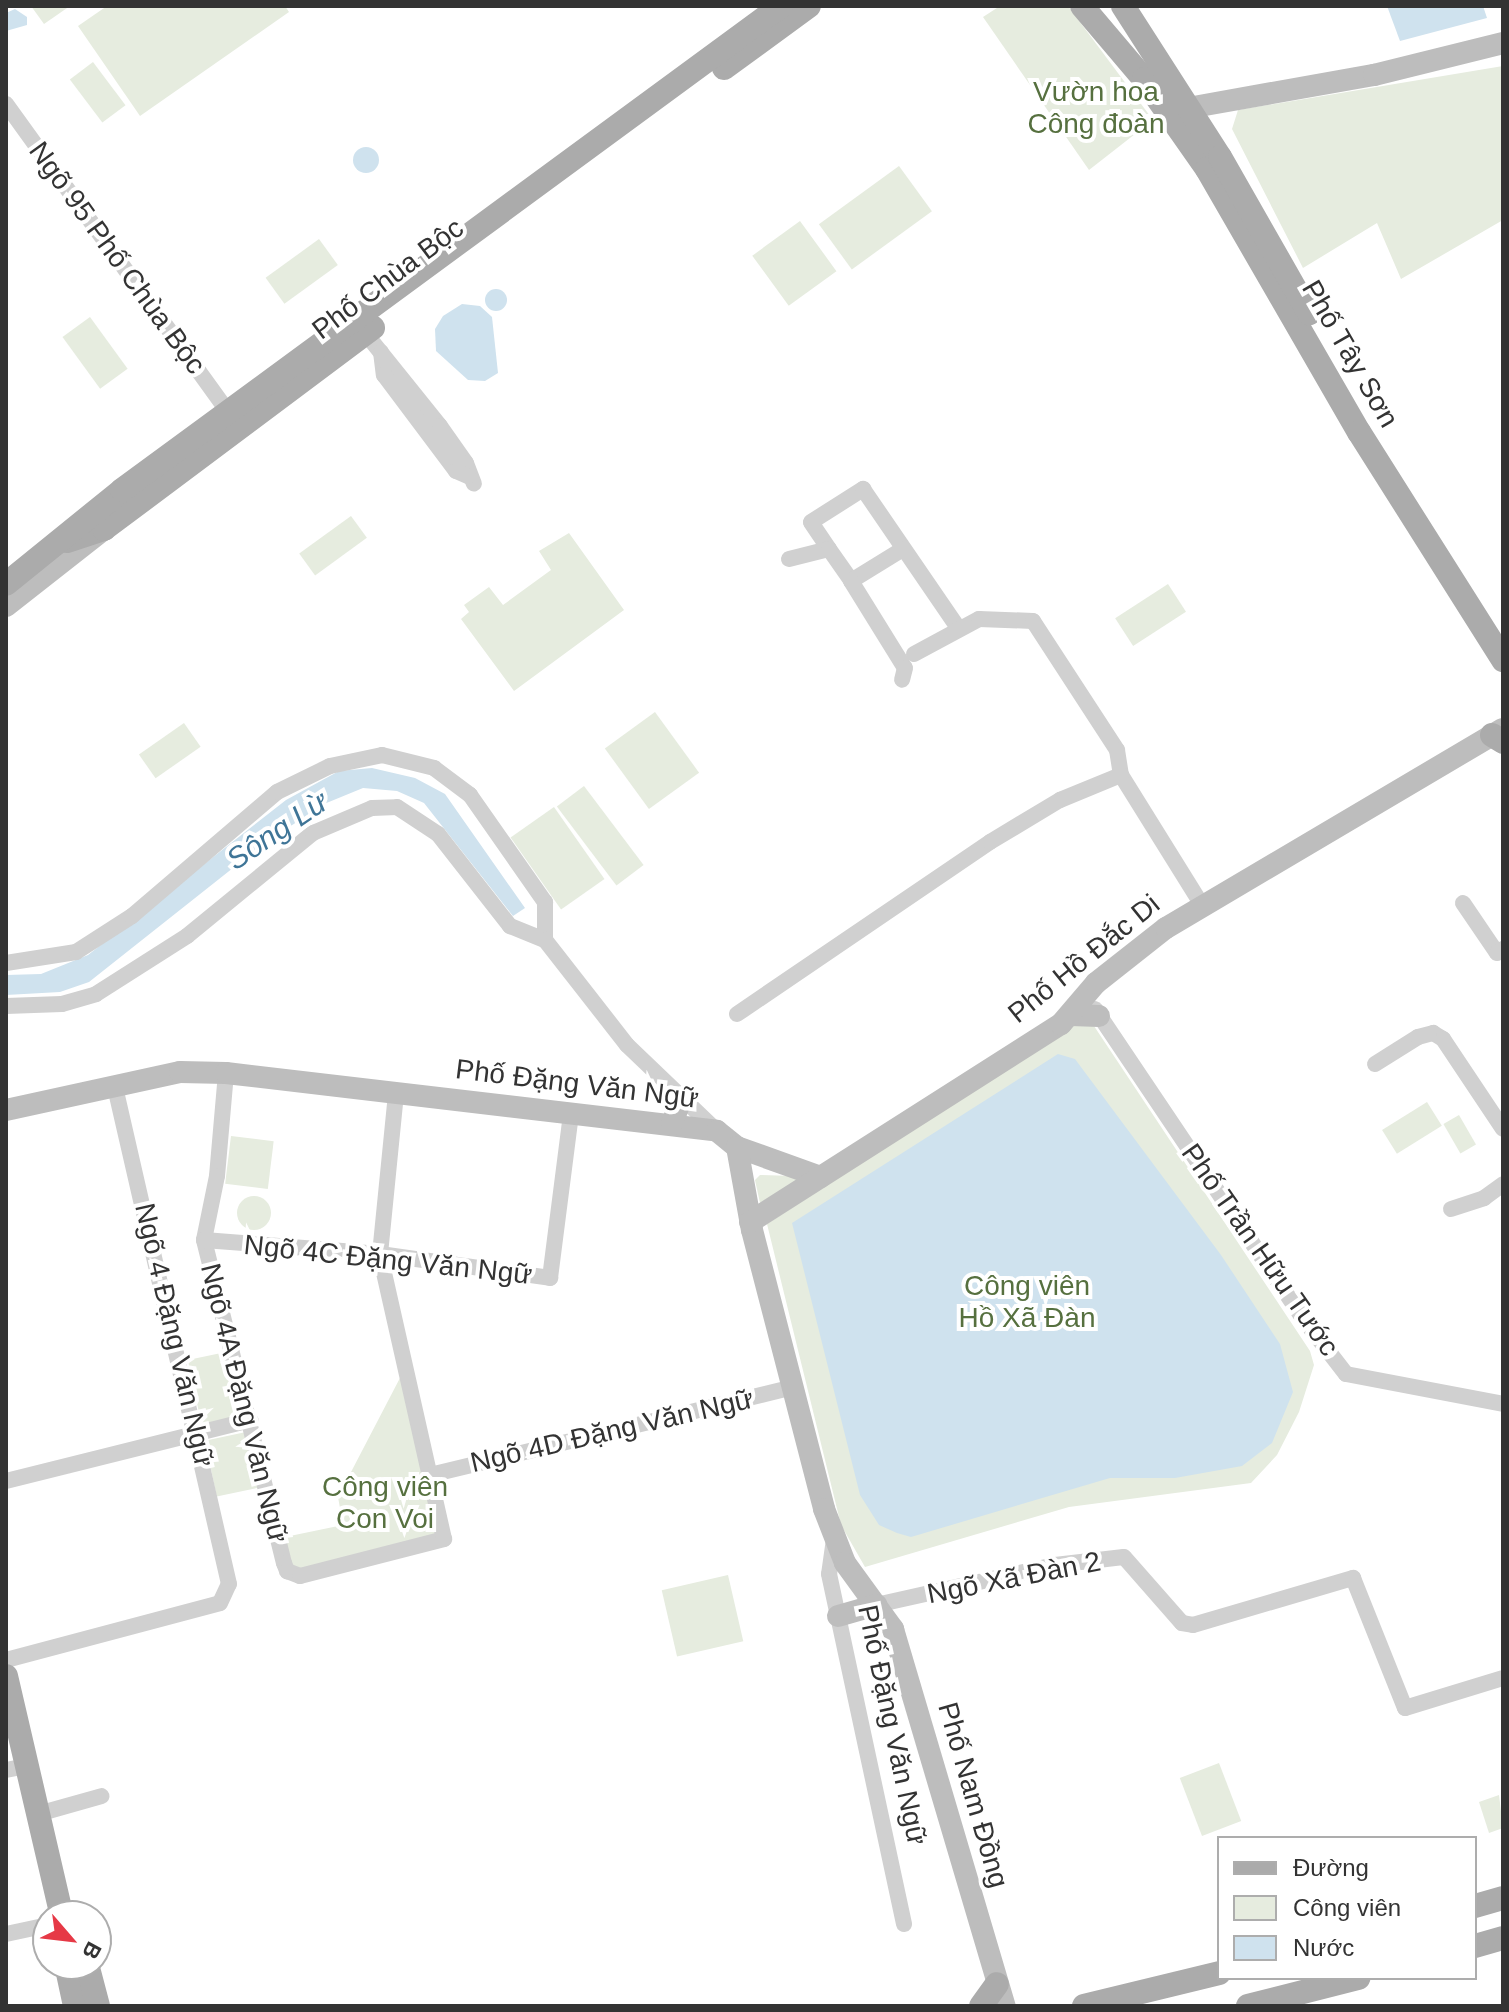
<!DOCTYPE html>
<html>
<head>
<meta charset="utf-8">
<style>
	body { margin:0 }
	#map { position:relative; width:1509px; height:2012px; overflow:hidden; background:#fff; font-family:Arial,sans-serif }
	div>[style] { position:absolute }
	[style*='--x'] { left:calc(var(--x)*1px); top:calc(var(--y)*1px); width:calc(var(--w)*1px); rotate:calc(var(--a)*1deg) }
	.green>* { inset:0; background:#e6ecdf; transform-origin:0 0 }
	.round { border-radius:50% }
	.water>* { inset:0; background:#cfe2ee }
	.street>* { height:16px; margin:-8px; padding:0 8px; transform-origin:8px; border-radius:8px; background:#d0d0d0 }
	.secondary>* { height:22px; margin:-11px; padding:0 11px; transform-origin:11px; border-radius:11px; background:#bdbdbd }
	.primary>* { height:24px; margin:-12px; padding:0 12px; transform-origin:12px; border-radius:12px; background:#ababab }
	span { translate:-50% -50%; white-space:nowrap; text-align:center; line-height:1.15; -webkit-text-stroke:8px #fff; paint-order:stroke }
	.park-label { font-size:28px; color:#56703f }
	.street-label { font-size:28px; color:#333 }
	.water-label { font-size:30px; color:#3f7597; font-style:italic }
	.frame { position:absolute; inset:0; border:8px solid #333; pointer-events:none }
	.legend { position:absolute; left:1217px; top:1836px; width:260px; height:144px; box-sizing:border-box; background:#fff; border:2px solid #adadad; margin:0; padding:10px 14px; list-style:none; font-size:24px; color:#333 }
	.legend li { display:flex; align-items:center; gap:16px; height:40px }
	.legend b { width:40px; border:2px solid #adadad }
	.north { position:absolute; left:32px; top:1900px; width:80px; height:80px; box-sizing:border-box; background:#fff; border:2px solid #adadad; border-radius:50%; rotate:118deg; font-size:22px; font-weight:700; line-height:32px; text-align:center; color:#333 }
	.north::after { content:''; display:block; margin:auto; width:28px; height:36px; background:#e63946; clip-path:polygon(50% 0,100% 100%,50% 72%,0 100%) }
</style>
</head>
<body>
<div id="map">
	<div class="green">
		<div style="clip-path:polygon(31px 6px,70px 6px,44px 24px)"></div>
		<div style="clip-path:polygon(107px 6px,285px 6px,289px 12px,140px 116px,78px 26px)"></div>
		<div style="clip-path:polygon(1000px 6px,1068px 6px,1153px 120px,1089px 170px,983px 17px)"></div>
		<div style="left:93px;top:62px;width:54px;height:29px;rotate:53deg"></div>
		<div style="clip-path:polygon(1503px 66px,1503px 220px,1401px 279px,1377px 223px,1303px 268px,1232px 129px,1238px 110px)"></div>
		<div style="left:899px;top:166px;width:56px;height:99px;rotate:54deg"></div>
		<div style="left:800px;top:221px;width:62px;height:59px;rotate:54deg"></div>
		<div style="left:319px;top:239px;width:32px;height:66px;rotate:54deg"></div>
		<div style="left:90px;top:317px;width:64px;height:34px;rotate:54deg"></div>
		<div style="left:351px;top:516px;width:27px;height:64px;rotate:54deg"></div>
		<div style="clip-path:polygon(569px 533px,624px 610px,514px 691px,461px 619px,469px 612px,464px 605px,489px 587px,503px 605px,551px 570px,539px 551px)"></div>
		<div style="left:1168px;top:584px;width:33px;height:63px;rotate:57deg"></div>
		<div style="left:655px;top:712px;width:75px;height:62px;rotate:54deg"></div>
		<div style="left:184px;top:723px;width:29px;height:55px;rotate:55deg"></div>
		<div style="left:584px;top:786px;width:99px;height:34px;rotate:53deg"></div>
		<div style="left:554px;top:807px;width:88px;height:53px;rotate:55deg"></div>
		<div style="clip-path:polygon(1079px 1022px,1094px 1026px,1310px 1351px,1314px 1365px,1299px 1412px,1277px 1455px,1251px 1483px,1069px 1507px,865px 1567px,841px 1525px,767px 1224px)"></div>
		<div style="left:1427px;top:1102px;width:28px;height:53px;rotate:58deg"></div>
		<div style="left:1459px;top:1115px;width:34px;height:18px;rotate:60deg"></div>
		<div style="left:231px;top:1136px;width:43px;height:48px;rotate:7deg"></div>
		<div style="clip-path:polygon(760px 1175px,793px 1176px,798px 1180px,760px 1203px,755px 1180px)"></div>
		<div class="round" style="left:237px;top:1196px;width:34px;height:34px"></div>
		<div style="left:226px;top:1352px;width:66px;height:39px;rotate:78deg"></div>
		<div style="clip-path:polygon(401px 1376px,438px 1535px,300px 1571px,292px 1567px,285px 1537px,343px 1525px,338px 1497px)"></div>
		<div style="left:246px;top:1432px;width:57px;height:42px;rotate:78deg"></div>
		<div style="left:728px;top:1575px;width:68px;height:68px;rotate:77deg"></div>
		<div style="left:1219px;top:1763px;width:62px;height:42px;rotate:69deg"></div>
		<div style="clip-path:polygon(1499px 1795px,1503px 1828px,1489px 1833px,1479px 1802px)"></div>
	</div>
	<div class="water">
		<div style="clip-path:polygon(1387px 6px,1483px 6px,1487px 18px,1400px 41px)"></div>
		<div style="clip-path:polygon(15px 9px,27px 17px,27px 25px,6px 31px,6px 13px)"></div>
		<div class="round" style="left:353px;top:147px;width:26px;height:26px"></div>
		<div class="round" style="left:485px;top:289px;width:22px;height:22px"></div>
		<div style="clip-path:polygon(462px 304px,480px 306px,492px 317px,498px 373px,485px 381px,468px 380px,436px 351px,435px 329px,443px 316px)"></div>
		<div style="clip-path:polygon(372px 768px,415px 778px,445px 794px,525px 908px,513px 916px,424px 803px,397px 791px,363px 788px,324px 804px,262px 845px,89px 982px,60px 992px,6px 995px,6px 975px,41px 974px,88px 955px,286px 800px,339px 771px)"></div>
		<div style="clip-path:polygon(1058px 1054px,1075px 1059px,1221px 1255px,1280px 1344px,1293px 1392px,1272px 1443px,1242px 1466px,1175px 1478px,1110px 1478px,911px 1537px,897px 1533px,879px 1525px,860px 1495px,792px 1223px)"></div>
	</div>
	<div class="street">
		<div style="--x:6;--y:104;--w:380;--a:54.2"></div>
		<div style="--x:366;--y:334;--w:118;--a:51.2"></div>
		<div style="--x:440;--y:426;--w:45;--a:54.9"></div>
		<div style="--x:466;--y:463;--w:22;--a:69"></div>
		<div style="--x:381;--y:352;--w:23;--a:83"></div>
		<div style="--x:384;--y:375;--w:120;--a:53.1"></div>
		<div style="--x:456;--y:471;--w:13;--a:23"></div>
		<div style="--x:829;--y:549;--w:32;--a:-124"></div>
		<div style="--x:811;--y:522;--w:62;--a:-32.4"></div>
		<div style="--x:863;--y:489;--w:168;--a:55.6"></div>
		<div style="--x:789;--y:559;--w:41;--a:-14"></div>
		<div style="--x:829;--y:549;--w:39;--a:55"></div>
		<div style="--x:851;--y:581;--w:61;--a:-31.6"></div>
		<div style="--x:851;--y:581;--w:102;--a:58.2"></div>
		<div style="--x:905;--y:668;--w:12;--a:104"></div>
		<div style="--x:914;--y:654;--w:74;--a:-28.3"></div>
		<div style="--x:979;--y:619;--w:54;--a:2.1"></div>
		<div style="--x:1033;--y:621;--w:154;--a:56.9"></div>
		<div style="--x:1117;--y:750;--w:25;--a:81"></div>
		<div style="--x:1121;--y:775;--w:153;--a:58.1"></div>
		<div style="--x:1463;--y:903;--w:60;--a:55.8"></div>
		<div style="--x:1497;--y:953;--w:7;--a:-34"></div>
		<div style="--x:6;--y:963;--w:71;--a:-8.9"></div>
		<div style="--x:76;--y:952;--w:67;--a:-32.7"></div>
		<div style="--x:132;--y:916;--w:191;--a:-40.5"></div>
		<div style="--x:277;--y:792;--w:59;--a:-26.1"></div>
		<div style="--x:330;--y:766;--w:53;--a:-11.9"></div>
		<div style="--x:382;--y:755;--w:54;--a:14"></div>
		<div style="--x:434;--y:768;--w:45;--a:36.9"></div>
		<div style="--x:470;--y:795;--w:131;--a:55"></div>
		<div style="--x:545;--y:902;--w:38;--a:90"></div>
		<div style="--x:6;--y:1006;--w:56;--a:-2"></div>
		<div style="--x:62;--y:1004;--w:35;--a:-16"></div>
		<div style="--x:96;--y:994;--w:108;--a:-32.5"></div>
		<div style="--x:187;--y:936;--w:163;--a:-39.3"></div>
		<div style="--x:313;--y:833;--w:64;--a:-23"></div>
		<div style="--x:372;--y:808;--w:25;--a:-2"></div>
		<div style="--x:397;--y:807;--w:49;--a:33.4"></div>
		<div style="--x:438;--y:834;--w:117;--a:52"></div>
		<div style="--x:510;--y:926;--w:38;--a:22"></div>
		<div style="--x:545;--y:940;--w:133;--a:52"></div>
		<div style="--x:627;--y:1045;--w:124;--a:43.7"></div>
		<div style="--x:1095;--y:1009;--w:376;--a:56.1"></div>
		<div style="--x:1305;--y:1321;--w:67;--a:52.3"></div>
		<div style="--x:1346;--y:1374;--w:160;--a:10.8"></div>
		<div style="--x:737;--y:1014;--w:306;--a:-34.2"></div>
		<div style="--x:990;--y:842;--w:82;--a:-31"></div>
		<div style="--x:1060;--y:800;--w:66;--a:-22.3"></div>
		<div style="--x:1375;--y:1064;--w:51;--a:-32.1"></div>
		<div style="--x:1418;--y:1037;--w:16;--a:-15"></div>
		<div style="--x:1433;--y:1033;--w:12;--a:31"></div>
		<div style="--x:1443;--y:1039;--w:108;--a:56.3"></div>
		<div style="--x:226;--y:1073;--w:103;--a:95"></div>
		<div style="--x:217;--y:1176;--w:65;--a:101.5"></div>
		<div style="--x:204;--y:1240;--w:333;--a:76.1"></div>
		<div style="--x:284;--y:1563;--w:9;--a:69"></div>
		<div style="--x:287;--y:1571;--w:14;--a:21"></div>
		<div style="--x:300;--y:1576;--w:149;--a:-14.4"></div>
		<div style="--x:444;--y:1539;--w:292;--a:-102.7"></div>
		<div style="--x:380;--y:1254;--w:162;--a:-84.3"></div>
		<div style="--x:1451;--y:1209;--w:35;--a:-18"></div>
		<div style="--x:1484;--y:1198;--w:24;--a:-36"></div>
		<div style="--x:204;--y:1240;--w:177;--a:4.5"></div>
		<div style="--x:380;--y:1254;--w:172;--a:8"></div>
		<div style="--x:550;--y:1278;--w:165;--a:-82.7"></div>
		<div style="--x:430;--y:1475;--w:374;--a:-13.6"></div>
		<div style="--x:6;--y:1481;--w:252;--a:-14"></div>
		<div style="--x:834;--y:1539;--w:35;--a:98"></div>
		<div style="--x:829;--y:1574;--w:358;--a:77.9"></div>
		<div style="--x:876;--y:1605;--w:183;--a:-12.6"></div>
		<div style="--x:1055;--y:1565;--w:69;--a:-6.6"></div>
		<div style="--x:1124;--y:1557;--w:88;--a:48.7"></div>
		<div style="--x:1182;--y:1623;--w:11;--a:10"></div>
		<div style="--x:1193;--y:1625;--w:167;--a:-16.4"></div>
		<div style="--x:1353;--y:1578;--w:140;--a:68.2"></div>
		<div style="--x:1405;--y:1708;--w:102;--a:-17"></div>
		<div style="--x:6;--y:1660;--w:221;--a:-14.9"></div>
		<div style="--x:220;--y:1603;--w:21;--a:-65"></div>
		<div style="--x:229;--y:1584;--w:510;--a:-102.92"></div>
		<div style="--x:6;--y:1770;--w:20;--a:-11"></div>
		<div style="--x:38;--y:1814;--w:66;--a:-15.7"></div>
		<div style="--x:6;--y:1934;--w:43;--a:-12.1"></div>
	</div>
	<div class="secondary">
		<div style="--x:1188;--y:108;--w:189;--a:-10.1"></div>
		<div style="--x:1374;--y:75;--w:133;--a:-13.9"></div>
		<div style="--x:6;--y:606;--w:123;--a:-38.1"></div>
		<div style="--x:1071;--y:1015;--w:28;--a:2"></div>
		<div style="--x:6;--y:1110;--w:178;--a:-12.3"></div>
		<div style="--x:180;--y:1072;--w:46;--a:1.2"></div>
		<div style="--x:226;--y:1073;--w:494;--a:6.7"></div>
		<div style="--x:717;--y:1131;--w:26;--a:39"></div>
		<div style="--x:737;--y:1147;--w:89;--a:19.7"></div>
		<div style="--x:672;--y:1124;--w:29;--a:-70"></div>
		<div style="--x:737;--y:1147;--w:84;--a:79.8"></div>
		<div style="--x:752;--y:1230;--w:288;--a:75.5"></div>
		<div style="--x:824;--y:1509;--w:58;--a:68.7"></div>
		<div style="--x:845;--y:1563;--w:82;--a:54"></div>
		<div style="--x:893;--y:1629;--w:393;--a:73.5"></div>
		<div style="--x:750;--y:1222;--w:369;--a:-32.5"></div>
		<div style="--x:1061;--y:1024;--w:54;--a:-49.5"></div>
		<div style="--x:1096;--y:983;--w:89;--a:-38.2"></div>
		<div style="--x:1166;--y:928;--w:391;--a:-30.6"></div>
		<div style="--x:838;--y:1616;--w:40;--a:-16"></div>
	</div>
	<div class="primary">
		<div style="--x:1082;--y:6;--w:96;--a:49.7"></div>
		<div style="--x:1144;--y:79;--w:110;--a:55"></div>
		<div style="--x:1207;--y:169;--w:304;--a:60"></div>
		<div style="--x:1359;--y:432;--w:270;--a:57.7"></div>
		<div style="--x:1123;--y:6;--w:179;--a:57.3"></div>
		<div style="--x:1220;--y:157;--w:180;--a:60.3"></div>
		<div style="--x:724;--y:68;--w:105;--a:-36.1"></div>
		<div style="--x:67;--y:541;--w:39;--a:-18"></div>
		<div style="--x:104;--y:529;--w:336;--a:-36.8"></div>
		<div style="--x:6;--y:584;--w:149;--a:-39"></div>
		<div style="--x:122;--y:490;--w:818;--a:-36.3"></div>
		<div style="--x:1492;--y:735;--w:13;--a:32"></div>
		<div style="--x:6;--y:1676;--w:246;--a:76.9"></div>
		<div style="--x:1475;--y:1906;--w:29;--a:-16"></div>
		<div style="--x:1475;--y:1946;--w:29;--a:-16"></div>
		<div style="--x:66;--y:1964;--w:43;--a:77.9"></div>
		<div style="--x:87;--y:1964;--w:43;--a:75.3"></div>
		<div style="--x:981;--y:2006;--w:27;--a:-54"></div>
		<div style="--x:1084;--y:2006;--w:139;--a:-13.7"></div>
		<div style="--x:1248;--y:2006;--w:114;--a:-14.3"></div>
	</div>
	<div class="park-label">
		<span style="left:1096px;top:108px">Vườn hoa<br>Công đoàn</span>
		<span style="left:1027px;top:1302px">Công viên<br>Hồ Xã Đàn</span>
		<span style="left:385px;top:1503px">Công viên<br>Con Voi</span>
	</div>
	<div class="street-label">
		<span style="left:117px;top:258px;rotate:54deg">Ngõ 95 Phố Chùa Bộc</span>
		<span style="left:388px;top:279px;rotate:-37deg">Phố Chùa Bộc</span>
		<span style="left:1350px;top:354px;rotate:60deg">Phố Tây Sơn</span>
		<span style="left:1084px;top:959px;rotate:-39deg">Phố Hồ Đắc Di</span>
		<span style="left:577px;top:1084px;rotate:7deg">Phố Đặng Văn Ngữ</span>
		<span style="left:1260px;top:1250px;rotate:55deg">Phố Trần Hữu Tước</span>
		<span style="left:388px;top:1260px;rotate:6deg">Ngõ 4C Đặng Văn Ngữ</span>
		<span style="left:174px;top:1335px;rotate:77deg">Ngõ 4 Đặng Văn Ngữ</span>
		<span style="left:244px;top:1403px;rotate:76deg">Ngõ 4A Đặng Văn Ngữ</span>
		<span style="left:612px;top:1431px;rotate:-13deg">Ngõ 4D Đặng Văn Ngữ</span>
		<span style="left:1014px;top:1578px;rotate:-11deg">Ngõ Xã Đàn 2</span>
		<span style="left:892px;top:1725px;rotate:78deg">Phố Đặng Văn Ngữ</span>
		<span style="left:973px;top:1795px;rotate:74deg">Phố Nam Đồng</span>
	</div>
	<div class="water-label">
		<span style="left:277px;top:831px;rotate:-34deg">Sông Lừ</span>
	</div>
	<div class="frame"></div>
	<ul class="legend">
	<li><b style="height:10px;background:#ababab"></b>Đường</li>
	<li><b style="height:22px;background:#e6ecdf"></b>Công viên</li>
	<li><b style="height:22px;background:#cfe2ee"></b>Nước</li>
	</ul>
	<div class="north">B</div>
</div>
</body>
</html>
